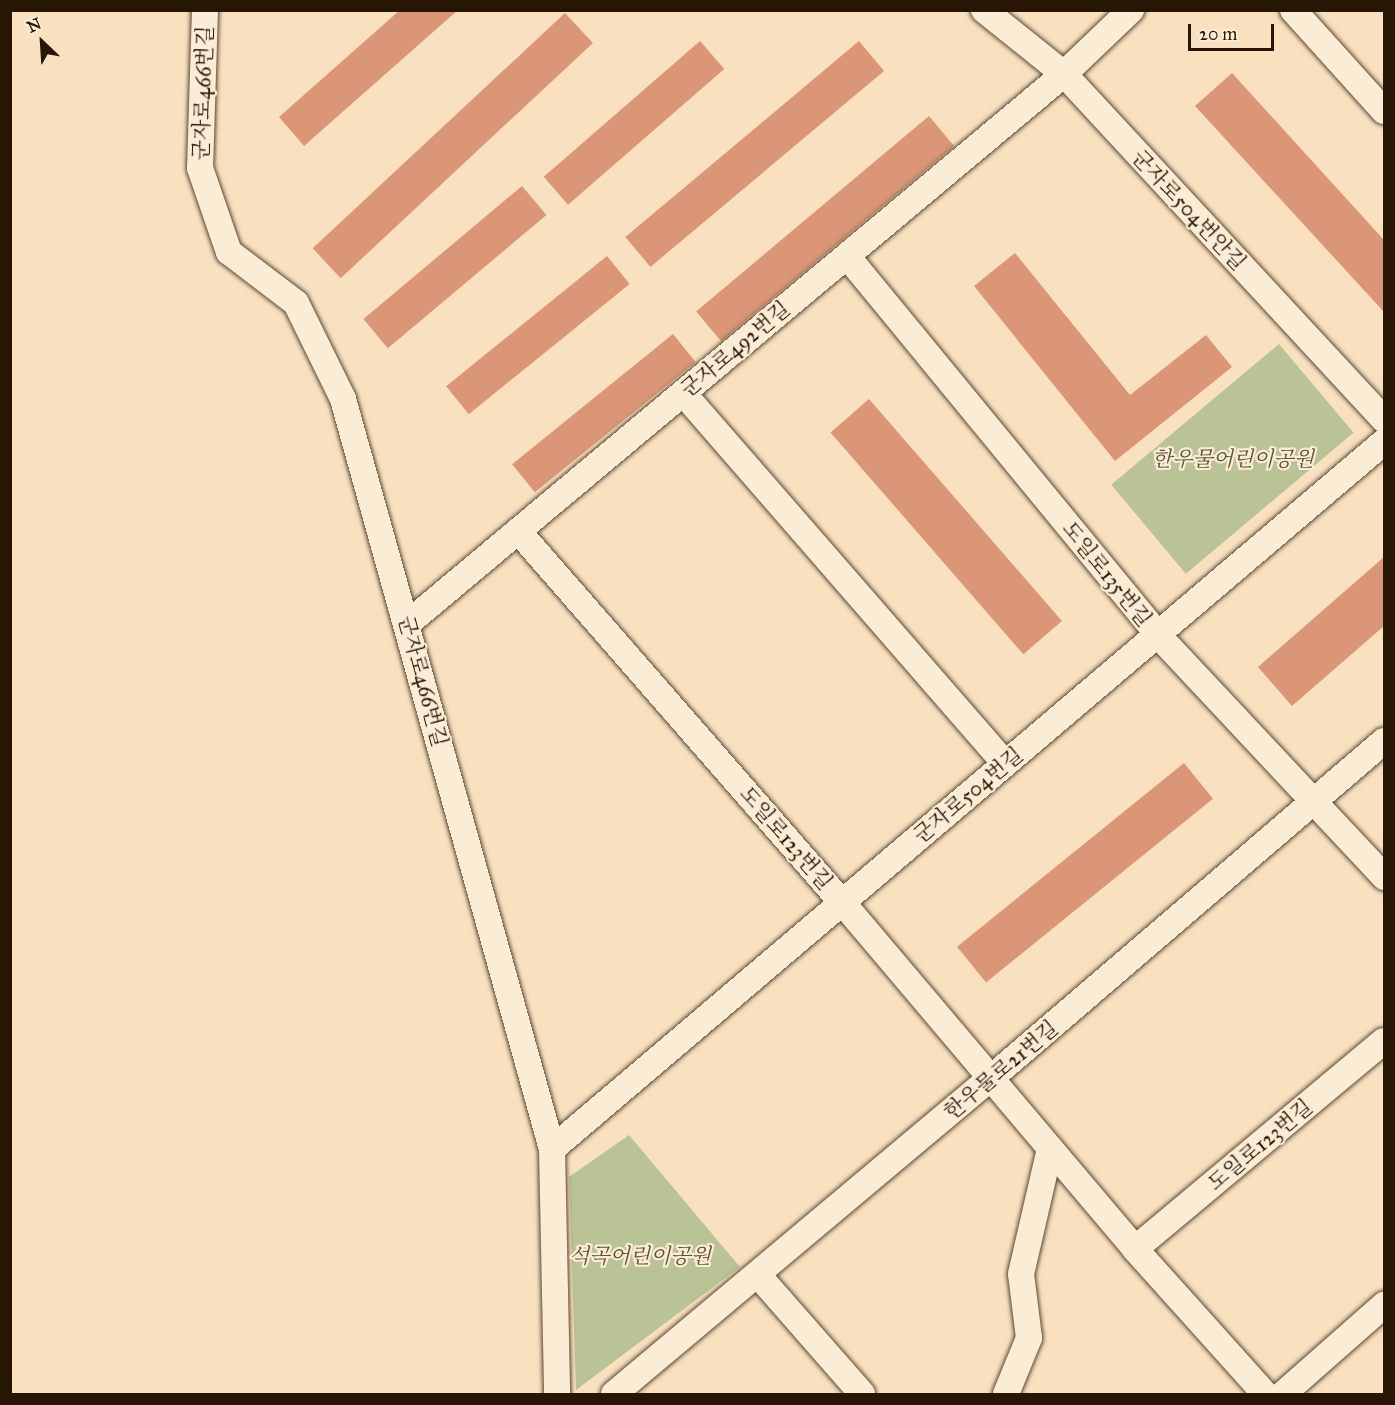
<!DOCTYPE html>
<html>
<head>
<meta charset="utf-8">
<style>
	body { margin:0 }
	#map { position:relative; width:1395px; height:1405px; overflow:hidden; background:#f9e1c0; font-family:"IM FELL Great Primer","Noto Serif KR",serif }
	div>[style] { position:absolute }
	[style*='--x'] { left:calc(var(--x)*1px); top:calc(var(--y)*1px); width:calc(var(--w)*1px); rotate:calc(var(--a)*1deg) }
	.green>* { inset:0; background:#bac395; transform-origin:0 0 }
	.building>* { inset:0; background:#da9677; transform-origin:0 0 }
	.roads { filter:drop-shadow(0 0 2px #5c4933) drop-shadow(0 0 2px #5c4933) }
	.street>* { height:26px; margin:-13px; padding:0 13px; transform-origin:13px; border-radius:13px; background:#fbecd6 }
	span { translate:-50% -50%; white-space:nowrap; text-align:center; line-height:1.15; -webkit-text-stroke:4.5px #fbecd6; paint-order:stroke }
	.street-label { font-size:21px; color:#271604 }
	.park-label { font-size:21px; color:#5a5337; font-style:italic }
	.frame { position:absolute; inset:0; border:12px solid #271604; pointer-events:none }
	.north { position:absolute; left:12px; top:12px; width:60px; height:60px; -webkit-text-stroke:4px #fbecd6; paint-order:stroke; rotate:335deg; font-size:16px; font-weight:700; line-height:24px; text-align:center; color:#271604 }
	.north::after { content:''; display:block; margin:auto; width:21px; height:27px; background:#271604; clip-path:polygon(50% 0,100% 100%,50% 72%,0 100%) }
	.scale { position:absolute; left:1188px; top:24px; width:86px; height:27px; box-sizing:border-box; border:3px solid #271604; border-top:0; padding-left:8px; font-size:18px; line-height:21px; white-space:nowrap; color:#271604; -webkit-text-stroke:4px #fbecd6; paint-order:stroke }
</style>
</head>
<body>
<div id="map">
	<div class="green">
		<div style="left:1279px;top:344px;width:116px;height:219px;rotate:50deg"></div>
		<div style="clip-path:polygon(629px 1135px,740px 1267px,576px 1390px,569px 1177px)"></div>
	</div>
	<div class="building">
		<div style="clip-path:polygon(400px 10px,458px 10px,304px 146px,279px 117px)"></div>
		<div style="left:565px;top:13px;width:41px;height:345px;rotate:47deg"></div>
		<div style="left:700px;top:41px;width:37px;height:207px;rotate:49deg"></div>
		<div style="left:859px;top:41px;width:39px;height:305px;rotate:50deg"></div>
		<div style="clip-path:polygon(1232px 73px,1384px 240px,1384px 312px,1195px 106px)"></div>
		<div style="left:929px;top:116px;width:39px;height:304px;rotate:50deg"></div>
		<div style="left:522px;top:186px;width:38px;height:207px;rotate:50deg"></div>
		<div style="clip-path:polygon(1015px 253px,1130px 395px,1206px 335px,1232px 367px,1115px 461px,974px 286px)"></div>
		<div style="left:607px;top:256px;width:36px;height:207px;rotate:51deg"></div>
		<div style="left:673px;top:334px;width:36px;height:207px;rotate:51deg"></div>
		<div style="left:869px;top:399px;width:294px;height:51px;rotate:49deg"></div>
		<div style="clip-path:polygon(1384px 557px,1384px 626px,1292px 706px,1258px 667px)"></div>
		<div style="left:1184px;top:763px;width:46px;height:292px;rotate:51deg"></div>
	</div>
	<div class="roads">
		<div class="street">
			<div style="--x:205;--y:10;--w:158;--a:91.8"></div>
			<div style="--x:200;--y:168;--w:89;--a:71"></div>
			<div style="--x:229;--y:252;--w:84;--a:37.3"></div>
			<div style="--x:296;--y:303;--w:107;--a:63.9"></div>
			<div style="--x:343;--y:399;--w:779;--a:74.43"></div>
			<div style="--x:552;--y:1149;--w:245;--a:88.8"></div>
			<div style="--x:984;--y:10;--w:102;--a:38.7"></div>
			<div style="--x:1064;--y:74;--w:471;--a:47.2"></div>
			<div style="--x:1293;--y:10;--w:136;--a:48"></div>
			<div style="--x:847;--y:256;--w:489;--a:50.6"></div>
			<div style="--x:1157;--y:634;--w:333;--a:46.9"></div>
			<div style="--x:683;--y:393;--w:490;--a:49"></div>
			<div style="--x:518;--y:531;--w:493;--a:48.9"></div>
			<div style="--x:842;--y:902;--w:454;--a:49.8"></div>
			<div style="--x:1135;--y:1249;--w:195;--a:48.1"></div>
			<div style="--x:407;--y:624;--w:857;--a:-39.93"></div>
			<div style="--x:1064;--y:74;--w:93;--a:-43.7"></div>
			<div style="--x:552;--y:1149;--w:1092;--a:-40.36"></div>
			<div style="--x:1135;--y:1249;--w:324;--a:-39.9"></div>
			<div style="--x:758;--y:1275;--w:158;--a:48.8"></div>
			<div style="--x:614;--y:1394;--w:492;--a:-40"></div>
			<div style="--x:991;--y:1078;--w:518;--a:-40.61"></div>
			<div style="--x:1006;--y:1394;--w:61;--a:-67.7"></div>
			<div style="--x:1029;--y:1338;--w:64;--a:-97.1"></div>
			<div style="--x:1021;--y:1274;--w:129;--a:-77"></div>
			<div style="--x:1283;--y:1394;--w:135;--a:-41.4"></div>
		</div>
	</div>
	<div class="street-label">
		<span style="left:203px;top:93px;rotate:-88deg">군자로466번길</span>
		<span style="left:1189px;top:210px;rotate:47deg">군자로504번안길</span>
		<span style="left:735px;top:349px;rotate:-40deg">군자로492번길</span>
		<span style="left:1107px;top:574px;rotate:51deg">도일로135번길</span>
		<span style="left:423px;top:681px;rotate:75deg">군자로466번길</span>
		<span style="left:968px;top:795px;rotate:-40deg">군자로504번길</span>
		<span style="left:786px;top:838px;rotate:49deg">도일로123번길</span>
		<span style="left:1001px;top:1070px;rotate:-40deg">한우물로21번길</span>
		<span style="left:1260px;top:1145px;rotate:-40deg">도일로123번길</span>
	</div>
	<div class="park-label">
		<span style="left:1233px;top:459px">한우물어린이공원</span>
		<span style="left:640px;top:1256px">석곡어린이공원</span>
	</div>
	<div class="frame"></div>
	<div class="north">N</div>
	<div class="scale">20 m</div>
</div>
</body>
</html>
